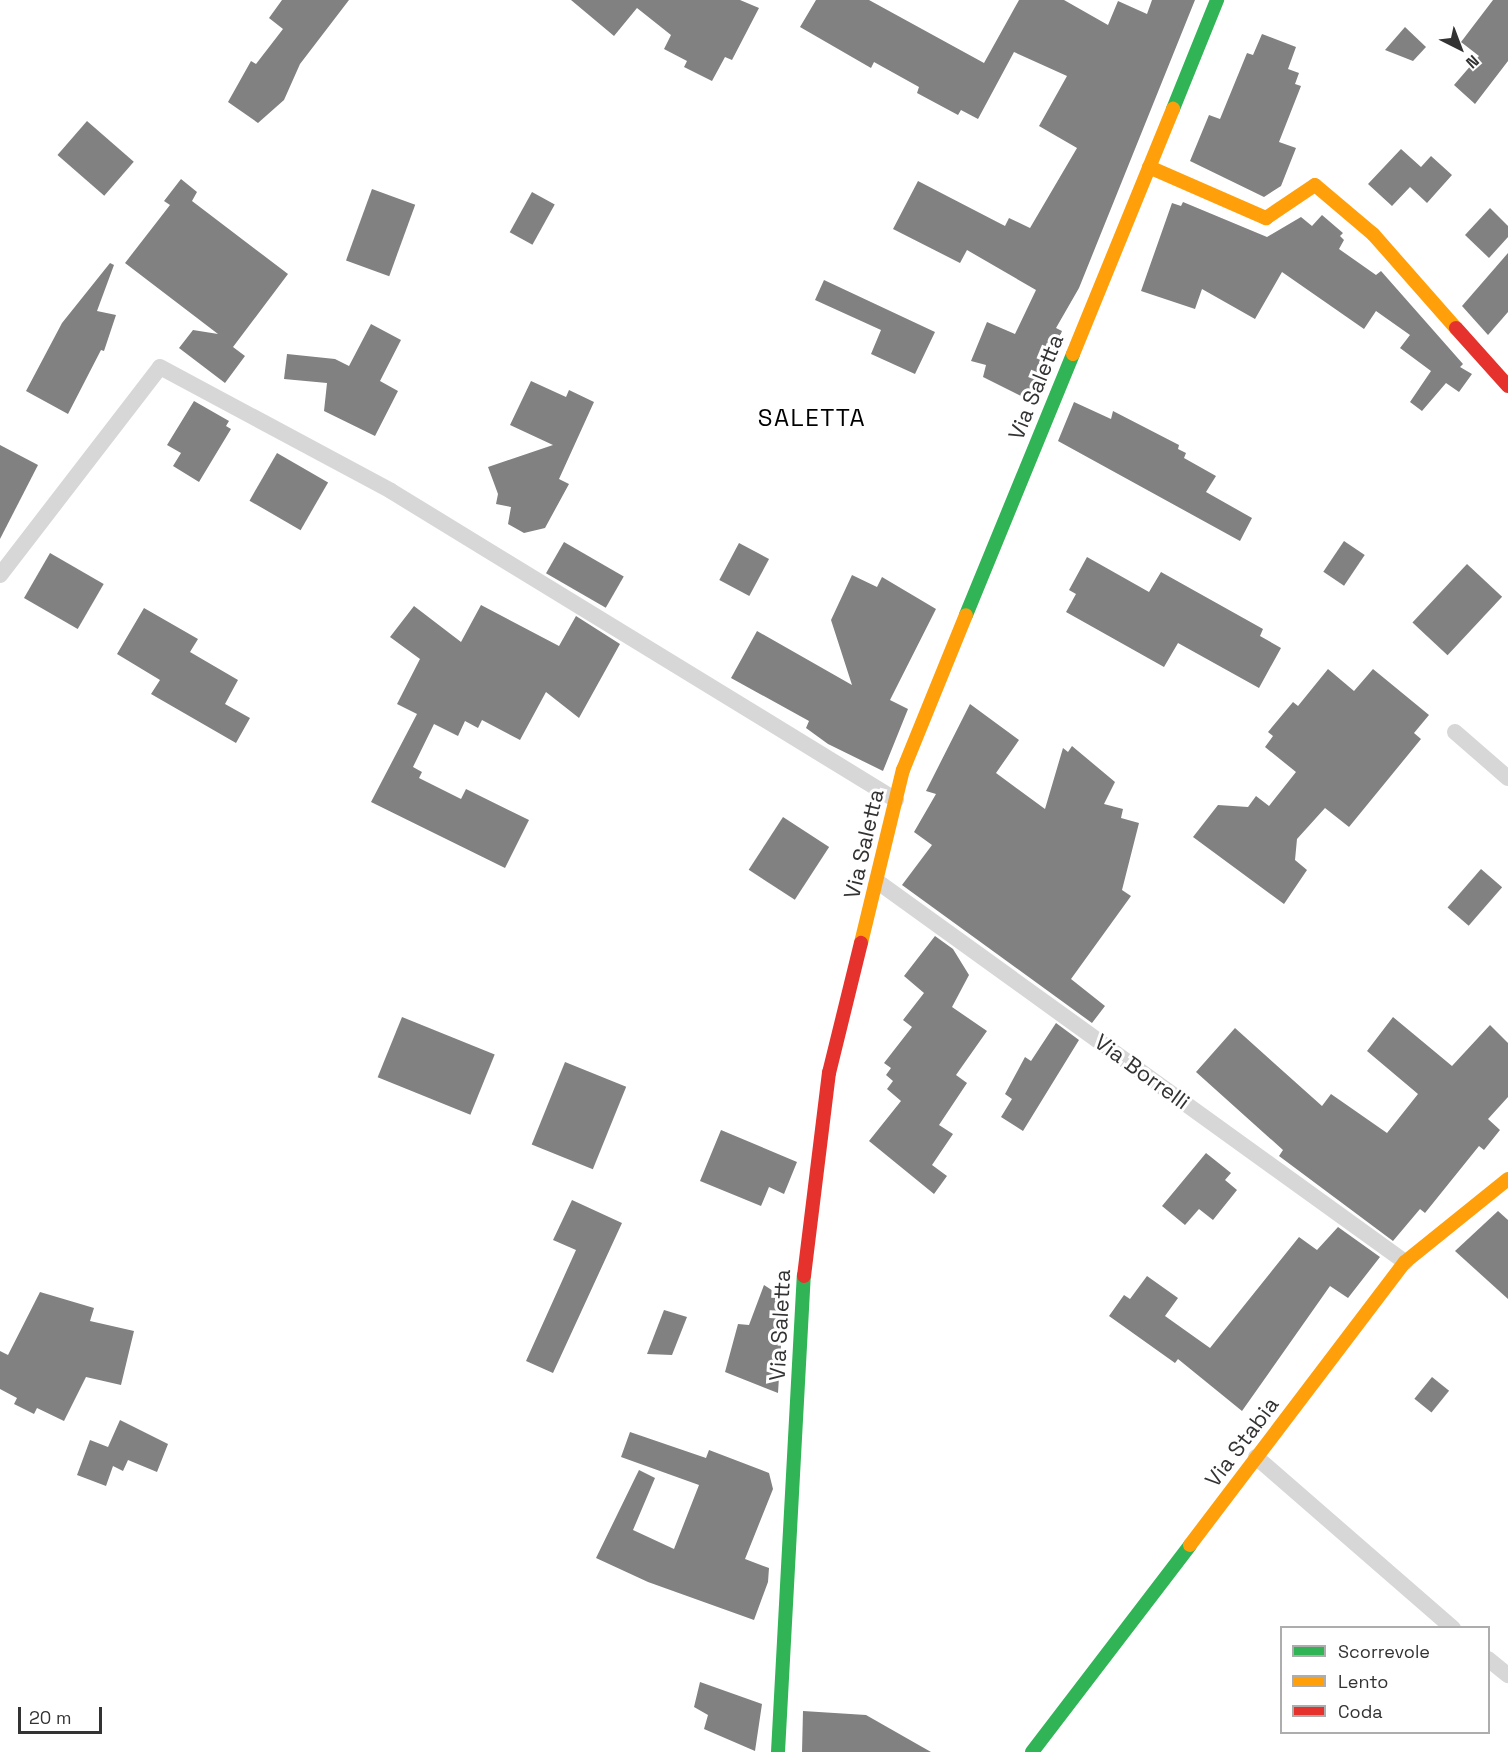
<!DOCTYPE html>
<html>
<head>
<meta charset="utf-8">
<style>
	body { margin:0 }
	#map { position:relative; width:1508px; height:1752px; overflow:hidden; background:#fff; font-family:"Space Grotesk",sans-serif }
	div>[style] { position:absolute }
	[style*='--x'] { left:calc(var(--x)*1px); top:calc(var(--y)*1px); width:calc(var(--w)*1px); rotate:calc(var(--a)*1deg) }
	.building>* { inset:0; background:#818181; transform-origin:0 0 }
	.lane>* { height:16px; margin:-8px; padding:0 8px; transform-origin:8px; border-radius:8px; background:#d7d7d7 }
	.fast>* { height:14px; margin:-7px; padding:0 7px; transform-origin:7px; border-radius:7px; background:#30b455 }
	.slow>* { height:14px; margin:-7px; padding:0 7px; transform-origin:7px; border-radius:7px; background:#ff9f0a }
	.jam>* { height:14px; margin:-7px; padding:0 7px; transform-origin:7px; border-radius:7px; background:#e5322d }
	span { translate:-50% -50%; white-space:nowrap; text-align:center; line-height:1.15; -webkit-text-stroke:6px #fff; paint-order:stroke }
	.street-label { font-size:22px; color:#333 }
	.neighbourhood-label { font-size:24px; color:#000; letter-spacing:1.5px }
	.legend { position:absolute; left:1280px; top:1626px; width:210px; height:108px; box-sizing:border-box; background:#fff; border:2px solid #adadad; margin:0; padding:8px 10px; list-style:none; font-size:18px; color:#333 }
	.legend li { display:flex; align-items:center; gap:12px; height:30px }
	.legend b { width:30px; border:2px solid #adadad }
	.north { position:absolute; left:1430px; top:18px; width:60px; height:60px; -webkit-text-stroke:4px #fff; paint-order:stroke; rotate:138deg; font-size:16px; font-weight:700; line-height:24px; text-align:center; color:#333 }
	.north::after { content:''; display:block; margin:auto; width:21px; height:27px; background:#333; clip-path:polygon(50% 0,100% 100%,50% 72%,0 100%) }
	.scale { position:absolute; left:18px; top:1707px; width:84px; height:27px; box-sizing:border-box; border:3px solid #333; border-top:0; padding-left:8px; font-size:18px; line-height:21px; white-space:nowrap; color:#333; -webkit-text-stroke:4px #fff; paint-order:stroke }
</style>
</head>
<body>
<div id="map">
	<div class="building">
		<div style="clip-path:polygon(282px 0,349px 0,300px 64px,284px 100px,258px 123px,228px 102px,251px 61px,256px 64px,283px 29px,269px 18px)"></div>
		<div style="clip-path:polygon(571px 0,740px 0,759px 8px,732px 60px,725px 57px,712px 81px,684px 67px,687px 61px,664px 49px,671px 35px,637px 8px,614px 36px)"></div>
		<div style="clip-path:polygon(816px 0,869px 0,984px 63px,1019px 0,1064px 0,1108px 25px,1118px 1px,1147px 14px,1152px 0,1195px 0,1079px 288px,1056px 328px,1062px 331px,1033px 402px,983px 377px,986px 365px,971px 361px,987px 322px,1015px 334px,1036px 290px,967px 250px,960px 263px,893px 229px,918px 181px,1005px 226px,1009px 218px,1030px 228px,1077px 148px,1039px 126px,1067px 76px,1014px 52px,978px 119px,961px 110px,958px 115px,917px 93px,919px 87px,874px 62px,871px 68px,800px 27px)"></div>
		<div style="clip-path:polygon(1493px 0,1508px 0,1508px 61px,1475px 104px,1454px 85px,1479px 56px,1461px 42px)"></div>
		<div style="clip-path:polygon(1405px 27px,1426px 47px,1413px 61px,1385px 50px)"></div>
		<div style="clip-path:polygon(1262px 34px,1296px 47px,1288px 69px,1299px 73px,1295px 84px,1301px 86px,1279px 142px,1296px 148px,1281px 186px,1264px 197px,1190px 161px,1209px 115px,1220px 119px,1247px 53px,1253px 55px)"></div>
		<div style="left:87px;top:121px;width:62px;height:45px;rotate:41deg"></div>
		<div style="clip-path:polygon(1401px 149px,1421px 167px,1431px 156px,1452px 175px,1427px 203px,1410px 187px,1392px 206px,1368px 184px)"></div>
		<div style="clip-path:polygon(181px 179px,197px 192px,192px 201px,288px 274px,233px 347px,245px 356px,225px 383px,179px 348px,193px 330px,218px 334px,125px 263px,170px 205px,164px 201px)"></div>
		<div style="left:372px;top:189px;width:46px;height:76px;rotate:20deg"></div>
		<div style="left:532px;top:192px;width:26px;height:46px;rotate:29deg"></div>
		<div style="clip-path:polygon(1183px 202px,1267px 237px,1301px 217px,1312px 226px,1322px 215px,1343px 233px,1340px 236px,1344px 240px,1339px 249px,1376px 275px,1381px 271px,1463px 364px,1460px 367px,1472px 374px,1459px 392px,1446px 383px,1422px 411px,1410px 402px,1431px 371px,1400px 348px,1410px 335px,1376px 311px,1364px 329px,1282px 272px,1255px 319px,1202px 289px,1195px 309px,1141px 291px,1172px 203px,1181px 206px)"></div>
		<div style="clip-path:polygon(1490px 208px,1508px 226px,1508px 237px,1489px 258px,1465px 235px)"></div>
		<div style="clip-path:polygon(1508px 253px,1508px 312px,1488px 335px,1462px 306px)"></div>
		<div style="clip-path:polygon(110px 263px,114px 265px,97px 311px,116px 315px,104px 351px,101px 350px,68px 414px,26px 391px,62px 323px)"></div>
		<div style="clip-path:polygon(824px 280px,935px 332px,915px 374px,871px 354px,881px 330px,815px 300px)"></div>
		<div style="clip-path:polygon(371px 324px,401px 340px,380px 381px,398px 391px,375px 436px,324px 411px,327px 383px,284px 379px,287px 354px,335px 359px,349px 366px)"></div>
		<div style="clip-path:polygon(531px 381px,566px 397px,569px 390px,594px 402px,559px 479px,569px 484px,545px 528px,524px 533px,508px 524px,511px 507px,496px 504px,498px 494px,488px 467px,553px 445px,510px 425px)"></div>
		<div style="clip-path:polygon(194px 401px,229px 421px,226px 426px,231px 429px,199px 482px,173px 466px,181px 453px,167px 445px)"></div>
		<div style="clip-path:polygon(1074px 402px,1111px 419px,1113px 411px,1179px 445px,1178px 449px,1186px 453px,1184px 458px,1216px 476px,1206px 492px,1252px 518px,1240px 541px,1058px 441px)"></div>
		<div style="clip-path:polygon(0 445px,38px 465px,0 539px)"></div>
		<div style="left:277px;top:453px;width:59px;height:55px;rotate:30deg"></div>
		<div style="left:1344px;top:541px;width:25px;height:37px;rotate:34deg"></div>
		<div style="left:564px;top:542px;width:69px;height:36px;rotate:30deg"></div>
		<div style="left:739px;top:543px;width:34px;height:42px;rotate:28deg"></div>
		<div style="left:50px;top:553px;width:62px;height:52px;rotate:30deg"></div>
		<div style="clip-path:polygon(1087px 557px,1149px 592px,1161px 572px,1263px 629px,1260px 636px,1281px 648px,1259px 688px,1178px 643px,1164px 667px,1066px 612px,1076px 594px,1069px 590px)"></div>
		<div style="left:1467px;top:564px;width:48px;height:80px;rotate:43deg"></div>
		<div style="clip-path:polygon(852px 575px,877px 587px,882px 577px,936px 609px,890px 700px,908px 709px,883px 771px,828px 744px,806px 728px,809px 721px,731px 678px,757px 631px,852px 685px,831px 620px)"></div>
		<div style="clip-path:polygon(481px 605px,559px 646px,576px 616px,620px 644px,579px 718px,546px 692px,520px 740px,482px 720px,478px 728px,465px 721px,458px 736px,434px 724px,413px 767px,422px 772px,419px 778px,461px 799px,466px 789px,529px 820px,505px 868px,371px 802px,417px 714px,397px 704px,420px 659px,390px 637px,414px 606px,461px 642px)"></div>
		<div style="clip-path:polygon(144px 608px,198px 639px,190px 652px,238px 680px,225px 704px,250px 718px,236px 743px,151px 694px,160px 680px,117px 654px)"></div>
		<div style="clip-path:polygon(1328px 669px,1354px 691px,1373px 669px,1429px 715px,1414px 733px,1421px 739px,1349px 827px,1325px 808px,1297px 839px,1295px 860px,1307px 870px,1284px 904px,1193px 837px,1218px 805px,1248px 807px,1256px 796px,1269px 806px,1296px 772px,1265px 747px,1273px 736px,1268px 732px,1293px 702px,1298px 706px)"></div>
		<div style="clip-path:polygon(970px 704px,1019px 740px,996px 773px,1045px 809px,1063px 748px,1068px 752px,1072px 746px,1115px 782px,1104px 804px,1123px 809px,1121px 818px,1139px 823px,1122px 890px,1131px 896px,1071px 979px,1105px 1006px,1092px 1023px,902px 885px,932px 845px,914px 832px,936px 794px,926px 791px)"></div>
		<div style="left:783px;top:817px;width:55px;height:63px;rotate:33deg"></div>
		<div style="left:1481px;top:869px;width:28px;height:51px;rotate:41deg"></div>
		<div style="clip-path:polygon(935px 936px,953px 949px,969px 975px,952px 1007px,987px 1031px,956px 1075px,967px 1083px,939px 1125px,953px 1134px,932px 1165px,947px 1176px,934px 1194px,869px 1141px,901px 1101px,887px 1089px,893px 1081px,886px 1075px,891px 1068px,884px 1063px,912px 1027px,903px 1020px,924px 993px,904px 976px)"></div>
		<div style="left:402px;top:1017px;width:100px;height:65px;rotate:22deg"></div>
		<div style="clip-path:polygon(1393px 1017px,1452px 1066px,1490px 1025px,1508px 1043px,1508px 1097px,1488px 1119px,1500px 1130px,1484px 1150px,1479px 1146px,1425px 1213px,1420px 1209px,1393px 1241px,1279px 1156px,1283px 1150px,1196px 1072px,1235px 1028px,1322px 1106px,1331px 1094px,1387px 1133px,1418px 1094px,1367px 1051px)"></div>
		<div style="clip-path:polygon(1056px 1023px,1079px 1040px,1023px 1131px,1001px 1117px,1012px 1099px,1005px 1094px,1025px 1057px,1031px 1061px)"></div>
		<div style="left:565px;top:1062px;width:66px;height:89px;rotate:22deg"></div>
		<div style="clip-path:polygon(721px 1130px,797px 1162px,784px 1194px,769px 1187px,761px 1206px,700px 1181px)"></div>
		<div style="clip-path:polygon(1206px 1153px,1231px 1173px,1225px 1180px,1237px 1190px,1213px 1220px,1199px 1209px,1185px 1225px,1162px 1206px)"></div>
		<div style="clip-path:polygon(572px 1200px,622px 1223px,553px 1373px,526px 1361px,576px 1250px,553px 1240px)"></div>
		<div style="clip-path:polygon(1498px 1211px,1508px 1220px,1508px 1299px,1455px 1251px)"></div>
		<div style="clip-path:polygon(1338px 1227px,1380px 1257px,1348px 1298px,1330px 1286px,1242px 1411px,1178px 1359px,1175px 1363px,1109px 1316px,1124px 1295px,1130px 1299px,1147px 1276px,1178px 1298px,1165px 1316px,1210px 1348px,1299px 1237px,1317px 1250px)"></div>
		<div style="clip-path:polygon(764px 1285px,784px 1298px,778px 1393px,725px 1372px,738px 1324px,749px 1325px)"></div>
		<div style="clip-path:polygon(40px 1292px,94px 1308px,90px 1321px,134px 1331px,121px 1385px,86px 1377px,64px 1421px,37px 1408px,34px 1414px,14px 1404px,17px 1398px,0 1389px,0 1351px,8px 1355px)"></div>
		<div style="clip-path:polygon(664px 1310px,687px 1317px,672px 1355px,647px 1354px)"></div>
		<div style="left:1432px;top:1377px;width:22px;height:28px;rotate:39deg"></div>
		<div style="clip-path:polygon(120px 1420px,168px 1444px,157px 1472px,128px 1460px,123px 1471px,113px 1466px,106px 1486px,77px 1475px,90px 1440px,108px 1447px)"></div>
		<div style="clip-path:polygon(630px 1432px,706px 1458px,709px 1450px,769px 1473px,773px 1489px,745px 1559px,769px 1568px,768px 1582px,754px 1620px,648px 1582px,596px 1558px,639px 1470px,655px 1478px,633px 1530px,674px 1549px,699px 1485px,621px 1457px)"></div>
		<div style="clip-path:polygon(700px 1682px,762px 1704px,755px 1751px,704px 1729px,708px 1715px,694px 1707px)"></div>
		<div style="clip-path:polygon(803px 1711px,866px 1715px,931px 1752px,802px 1752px)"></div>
	</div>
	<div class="lane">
		<div style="--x:0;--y:575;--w:262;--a:-52.4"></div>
		<div style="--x:160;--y:367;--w:262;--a:28.2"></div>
		<div style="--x:391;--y:491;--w:592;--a:31.46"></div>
		<div style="--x:1455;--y:732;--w:70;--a:41"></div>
		<div style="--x:878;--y:882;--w:650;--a:35.79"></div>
		<div style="--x:1256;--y:1457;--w:261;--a:41"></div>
		<div style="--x:1488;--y:1659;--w:26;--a:39"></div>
	</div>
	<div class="fast">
		<div style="--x:1173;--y:109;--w:118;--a:-68"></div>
		<div style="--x:966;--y:615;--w:282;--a:-67.7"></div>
		<div style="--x:778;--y:1752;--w:477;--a:-86.9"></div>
		<div style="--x:1032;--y:1752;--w:260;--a:-52.6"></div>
	</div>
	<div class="slow">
		<div style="--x:1149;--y:167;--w:128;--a:23.6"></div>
		<div style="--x:1266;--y:218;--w:59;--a:-34"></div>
		<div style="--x:1315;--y:185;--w:76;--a:40.2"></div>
		<div style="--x:1373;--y:234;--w:125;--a:48.6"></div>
		<div style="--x:1073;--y:354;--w:265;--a:-67.8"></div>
		<div style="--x:861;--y:943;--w:178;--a:-76.4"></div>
		<div style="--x:903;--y:770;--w:167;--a:-67.9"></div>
		<div style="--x:1190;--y:1545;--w:355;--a:-52.8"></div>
		<div style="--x:1405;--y:1262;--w:132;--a:-38.9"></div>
	</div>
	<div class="jam">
		<div style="--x:1456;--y:328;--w:78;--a:48.1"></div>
		<div style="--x:804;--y:1276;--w:205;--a:-83"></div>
		<div style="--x:829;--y:1073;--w:134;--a:-76.2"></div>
	</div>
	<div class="street-label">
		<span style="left:1036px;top:387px;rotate:-68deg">Via Saletta</span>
		<span style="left:864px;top:844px;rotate:-77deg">Via Saletta</span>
		<span style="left:1142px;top:1072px;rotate:36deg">Via Borrelli</span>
		<span style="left:780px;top:1325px;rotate:-87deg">Via Saletta</span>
		<span style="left:1242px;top:1442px;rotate:-53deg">Via Stabia</span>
	</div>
	<div class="neighbourhood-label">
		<span style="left:812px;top:418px">SALETTA</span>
	</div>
	<ul class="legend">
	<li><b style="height:8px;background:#30b455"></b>Scorrevole</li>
	<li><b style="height:8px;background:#ff9f0a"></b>Lento</li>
	<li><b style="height:8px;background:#e5322d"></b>Coda</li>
	</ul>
	<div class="north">N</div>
	<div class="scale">20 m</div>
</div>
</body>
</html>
